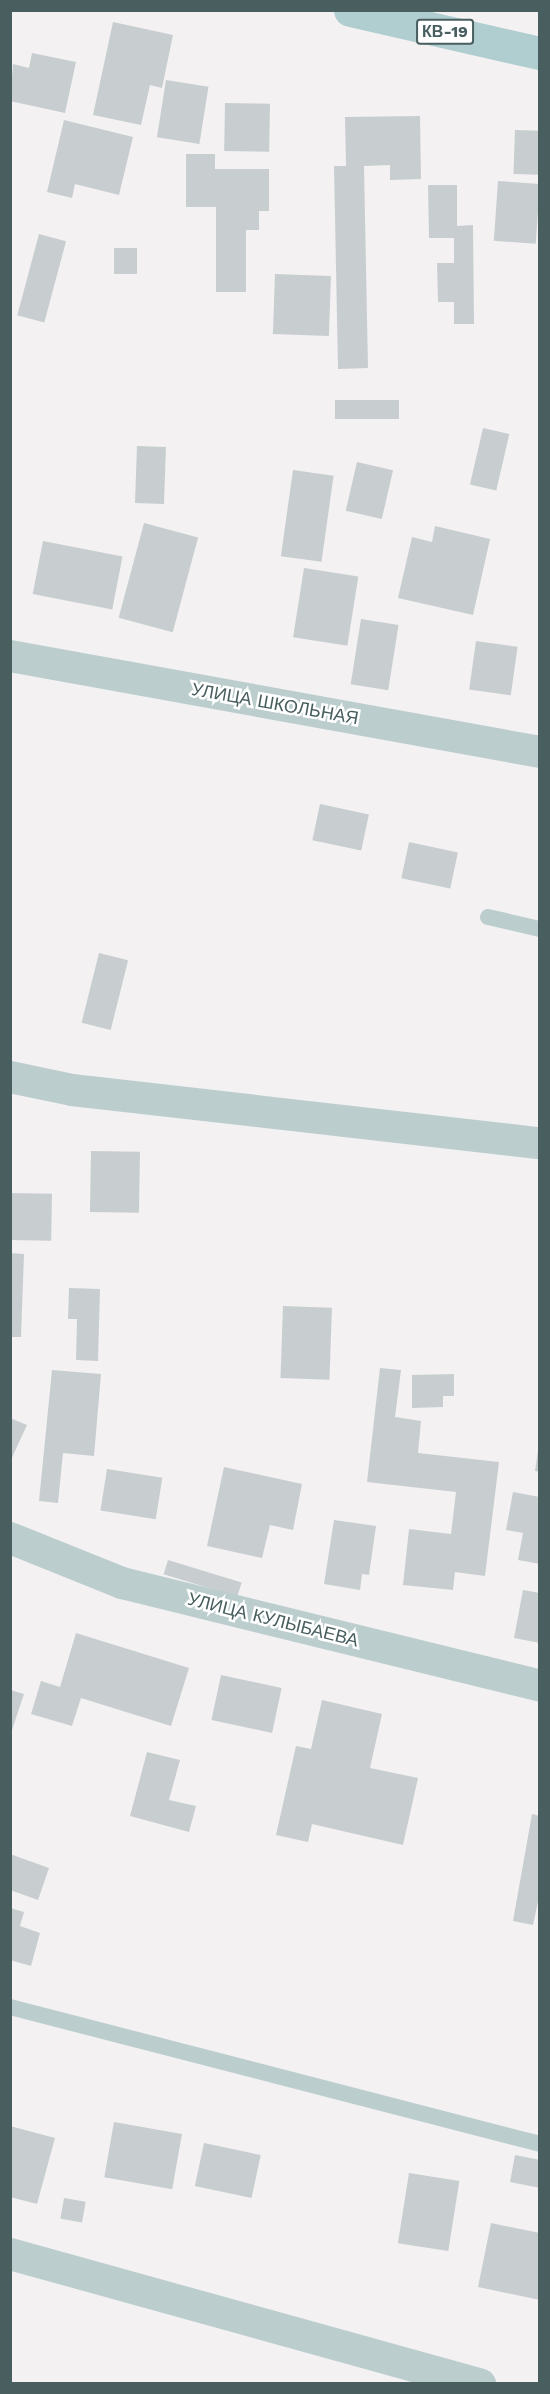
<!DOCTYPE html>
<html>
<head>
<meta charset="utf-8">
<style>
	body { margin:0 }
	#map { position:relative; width:550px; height:2394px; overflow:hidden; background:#f3f1f2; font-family:"Work Sans",sans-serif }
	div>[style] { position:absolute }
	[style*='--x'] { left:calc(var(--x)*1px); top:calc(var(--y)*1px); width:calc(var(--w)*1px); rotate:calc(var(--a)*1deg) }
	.building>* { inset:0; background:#c8ced0; transform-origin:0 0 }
	.lane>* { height:16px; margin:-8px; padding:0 8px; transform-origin:8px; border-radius:8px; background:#bccdce }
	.street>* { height:32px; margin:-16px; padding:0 16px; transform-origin:16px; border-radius:16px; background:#bccdce }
	.primary>* { height:33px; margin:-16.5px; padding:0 16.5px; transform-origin:16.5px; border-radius:16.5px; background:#b0cdd0 }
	span { translate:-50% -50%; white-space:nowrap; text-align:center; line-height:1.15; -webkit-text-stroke:5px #fff; paint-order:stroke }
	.shield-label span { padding:2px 4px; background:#fff; border:2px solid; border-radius:4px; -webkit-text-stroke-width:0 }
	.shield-label { font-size:16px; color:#485e5f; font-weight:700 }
	.street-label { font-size:18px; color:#485e5f }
	.frame { position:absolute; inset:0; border:12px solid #485e5f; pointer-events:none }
</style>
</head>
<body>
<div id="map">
	<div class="building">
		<div style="clip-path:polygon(113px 22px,173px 35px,162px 88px,150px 85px,141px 125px,93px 115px)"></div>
		<div style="clip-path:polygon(32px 53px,76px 62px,65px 113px,10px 101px,13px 64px,29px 68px)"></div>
		<div style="left:166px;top:80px;width:43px;height:58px;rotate:9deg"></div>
		<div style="left:225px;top:103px;width:45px;height:48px;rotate:1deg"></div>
		<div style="clip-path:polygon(420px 116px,421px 179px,390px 180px,390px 165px,364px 166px,368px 368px,338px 369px,334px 166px,346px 166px,345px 117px)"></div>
		<div style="clip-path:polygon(64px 120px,133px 137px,119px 195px,75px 184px,72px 198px,47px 192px)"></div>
		<div style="left:515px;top:130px;width:25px;height:44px;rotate:2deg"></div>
		<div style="clip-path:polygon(186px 154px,215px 154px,215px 169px,269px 169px,269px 211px,259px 211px,259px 230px,246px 230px,246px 292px,216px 292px,216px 207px,186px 207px)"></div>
		<div style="left:498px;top:181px;width:42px;height:60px;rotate:4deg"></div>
		<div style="clip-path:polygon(428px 185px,457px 185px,457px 226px,473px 225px,474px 324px,454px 324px,454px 302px,438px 302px,437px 263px,454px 263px,454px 238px,429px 238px)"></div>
		<div style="left:39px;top:234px;width:28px;height:84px;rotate:15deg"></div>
		<div style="left:114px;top:248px;width:23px;height:26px"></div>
		<div style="left:275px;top:274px;width:56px;height:60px;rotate:2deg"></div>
		<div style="left:335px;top:400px;width:64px;height:19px"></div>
		<div style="left:483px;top:428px;width:27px;height:58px;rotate:13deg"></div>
		<div style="left:137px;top:446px;width:29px;height:57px;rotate:2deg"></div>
		<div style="left:357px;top:462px;width:37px;height:50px;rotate:13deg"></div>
		<div style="left:293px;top:470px;width:41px;height:87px;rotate:8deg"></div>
		<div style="left:144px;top:523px;width:56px;height:98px;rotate:15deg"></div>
		<div style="clip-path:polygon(435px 526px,490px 539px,473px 615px,398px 598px,412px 537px,432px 542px)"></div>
		<div style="left:43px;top:541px;width:81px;height:54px;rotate:11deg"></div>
		<div style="left:304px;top:568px;width:55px;height:70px;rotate:9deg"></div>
		<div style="left:361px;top:619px;width:38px;height:66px;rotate:9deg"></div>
		<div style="left:476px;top:641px;width:42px;height:49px;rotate:8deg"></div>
		<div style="left:320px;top:804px;width:50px;height:37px;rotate:12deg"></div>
		<div style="left:409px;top:842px;width:50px;height:37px;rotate:12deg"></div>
		<div style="left:99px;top:953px;width:30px;height:72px;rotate:14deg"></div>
		<div style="left:91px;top:1151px;width:49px;height:61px;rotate:1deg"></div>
		<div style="left:10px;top:1193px;width:42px;height:47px;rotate:1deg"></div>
		<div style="clip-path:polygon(10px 1253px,24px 1254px,21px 1337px,10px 1337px)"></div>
		<div style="clip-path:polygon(69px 1288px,100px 1289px,98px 1361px,76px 1360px,77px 1319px,68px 1319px)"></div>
		<div style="left:283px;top:1306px;width:49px;height:72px;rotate:2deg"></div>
		<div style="clip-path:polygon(380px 1368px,401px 1370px,395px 1417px,421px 1421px,418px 1453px,499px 1462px,485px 1576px,455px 1572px,453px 1590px,403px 1585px,409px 1529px,451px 1534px,456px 1492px,367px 1482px)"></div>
		<div style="clip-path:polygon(52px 1370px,101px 1374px,94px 1456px,63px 1453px,58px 1503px,39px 1501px)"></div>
		<div style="clip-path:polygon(454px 1374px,454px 1396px,443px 1396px,443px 1407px,412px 1408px,412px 1375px)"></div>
		<div style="clip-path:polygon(10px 1418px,27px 1425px,10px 1462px)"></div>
		<div style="clip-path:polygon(538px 1451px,540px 1451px,540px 1472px,535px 1471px)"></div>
		<div style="clip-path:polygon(224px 1467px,302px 1484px,293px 1530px,270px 1525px,262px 1558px,207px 1546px)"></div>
		<div style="left:107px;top:1469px;width:56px;height:42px;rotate:9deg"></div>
		<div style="clip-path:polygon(513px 1492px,540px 1497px,540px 1564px,518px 1560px,523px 1533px,506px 1530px)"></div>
		<div style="clip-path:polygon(334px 1520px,376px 1526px,369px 1575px,362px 1574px,360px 1590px,324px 1584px)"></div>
		<div style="left:168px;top:1560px;width:77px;height:15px;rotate:17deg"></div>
		<div style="clip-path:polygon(523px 1590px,540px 1593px,540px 1643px,514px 1638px)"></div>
		<div style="clip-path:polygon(76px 1633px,189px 1668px,171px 1726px,81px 1698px,72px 1726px,31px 1714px,41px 1681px,60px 1687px)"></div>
		<div style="left:221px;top:1675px;width:62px;height:46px;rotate:12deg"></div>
		<div style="clip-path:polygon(10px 1690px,24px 1694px,11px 1733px,10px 1733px)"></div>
		<div style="clip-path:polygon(322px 1700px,382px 1714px,370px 1768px,418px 1778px,403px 1845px,312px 1824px,308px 1842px,276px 1835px,296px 1746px,311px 1749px)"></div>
		<div style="clip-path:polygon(147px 1752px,180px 1760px,169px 1800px,196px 1806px,189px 1832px,130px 1816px)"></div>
		<div style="clip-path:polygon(532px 1814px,540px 1816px,540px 1892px,533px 1925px,513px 1921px)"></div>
		<div style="clip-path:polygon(10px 1854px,49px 1868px,38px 1900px,10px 1890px)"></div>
		<div style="clip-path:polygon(10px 1908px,24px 1912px,20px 1926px,40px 1933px,31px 1966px,10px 1960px)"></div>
		<div style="left:114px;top:2122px;width:69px;height:56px;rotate:10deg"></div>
		<div style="clip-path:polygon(10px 2126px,55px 2138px,37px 2204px,10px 2197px)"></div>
		<div style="left:204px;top:2143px;width:58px;height:44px;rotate:12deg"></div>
		<div style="clip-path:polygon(515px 2155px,540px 2160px,540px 2188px,510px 2182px)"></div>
		<div style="left:409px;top:2173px;width:51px;height:71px;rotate:9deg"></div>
		<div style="left:64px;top:2198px;width:22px;height:21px;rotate:10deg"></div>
		<div style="clip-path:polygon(491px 2223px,540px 2233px,540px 2300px,478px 2287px)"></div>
	</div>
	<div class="lane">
		<div style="--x:488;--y:917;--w:53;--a:13"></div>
		<div style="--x:10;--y:2007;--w:547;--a:14.49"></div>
	</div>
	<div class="street">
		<div style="--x:10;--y:656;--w:539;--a:10.27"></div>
		<div style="--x:10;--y:1077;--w:63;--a:11.8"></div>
		<div style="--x:72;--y:1090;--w:471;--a:6.5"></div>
		<div style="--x:10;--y:1538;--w:121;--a:21.9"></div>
		<div style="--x:122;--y:1583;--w:431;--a:13.8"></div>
		<div style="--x:10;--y:2254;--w:488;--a:15.5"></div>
	</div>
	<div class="primary">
		<div style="--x:350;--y:10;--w:195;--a:12.8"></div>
	</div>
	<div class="shield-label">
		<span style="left:445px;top:32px">КВ-19</span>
	</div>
	<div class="street-label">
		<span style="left:275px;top:704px;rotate:10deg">УЛИЦА ШКОЛЬНАЯ</span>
		<span style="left:273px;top:1620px;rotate:14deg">УЛИЦА КУЛЫБАЕВА</span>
	</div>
	<div class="frame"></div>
</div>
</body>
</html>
